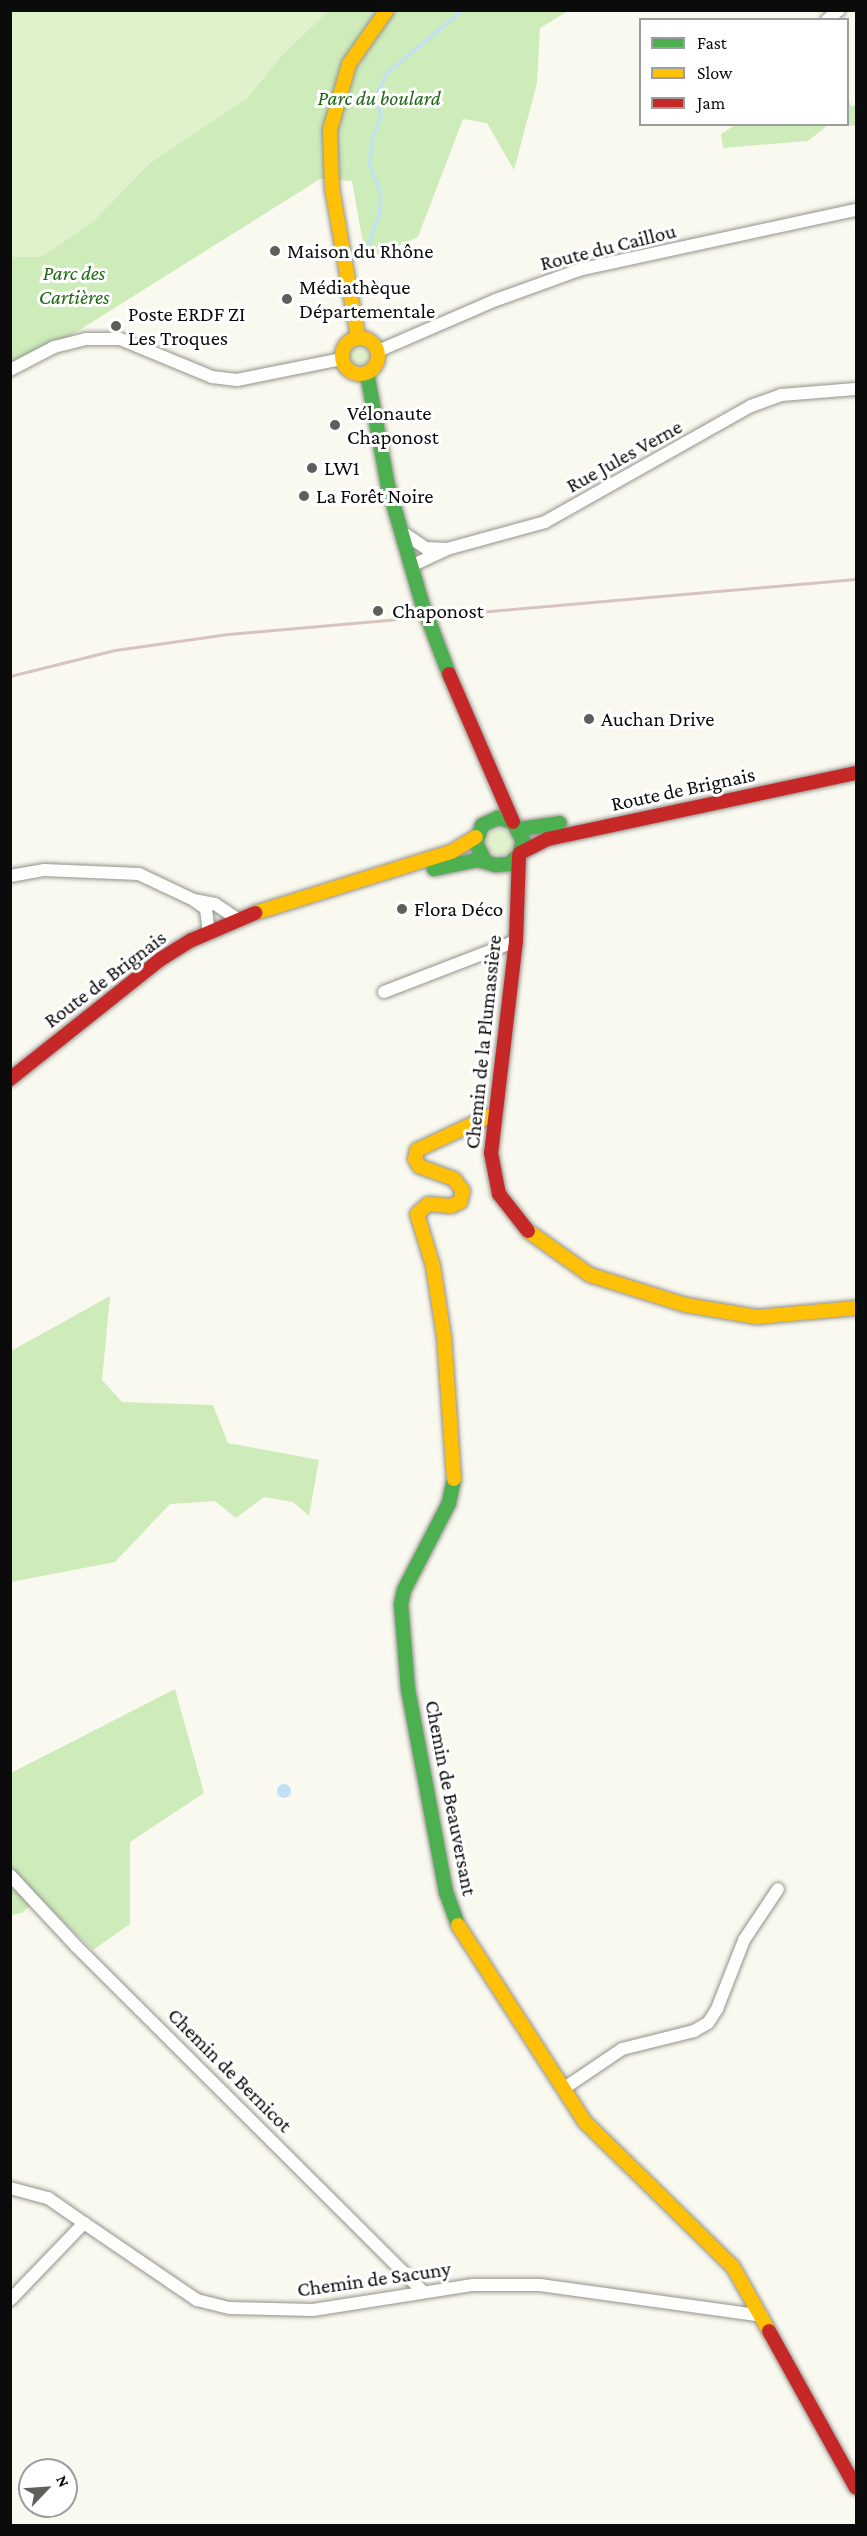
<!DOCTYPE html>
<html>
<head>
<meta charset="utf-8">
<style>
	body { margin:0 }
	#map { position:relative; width:867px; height:2536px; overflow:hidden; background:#faf9ef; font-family:"Crimson Pro",serif }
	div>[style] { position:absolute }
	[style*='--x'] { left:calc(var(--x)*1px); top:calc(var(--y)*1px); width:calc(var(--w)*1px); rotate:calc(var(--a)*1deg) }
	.green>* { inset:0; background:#e0f2cc }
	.round { border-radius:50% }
	.forest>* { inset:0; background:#ceebba }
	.water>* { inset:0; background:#c1e0f8 }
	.stream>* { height:3px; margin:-1.5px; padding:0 1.5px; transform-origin:1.5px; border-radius:1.5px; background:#c1e0f8 }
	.roads { filter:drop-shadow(0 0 2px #93928e) drop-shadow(0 0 2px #93928e) }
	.street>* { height:12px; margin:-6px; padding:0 6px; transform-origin:6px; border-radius:6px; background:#fefefd }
	.fast>* { height:14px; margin:-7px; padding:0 7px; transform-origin:7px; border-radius:7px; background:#4caf50 }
	.slow>* { height:14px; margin:-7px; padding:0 7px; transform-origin:7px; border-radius:7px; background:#ffc107 }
	.slow>.ring { margin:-7px; padding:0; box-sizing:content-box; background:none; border:14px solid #ffc107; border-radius:50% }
	.jam>* { height:14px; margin:-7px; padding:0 7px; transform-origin:7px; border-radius:7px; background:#c62828 }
	.rail>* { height:3px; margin:-1.5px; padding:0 1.5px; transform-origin:1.5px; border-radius:1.5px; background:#d8c3c1 }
	.dots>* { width:16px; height:16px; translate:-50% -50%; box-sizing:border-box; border:3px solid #fff; border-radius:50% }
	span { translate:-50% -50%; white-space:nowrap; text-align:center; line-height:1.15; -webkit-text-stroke:6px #fff; paint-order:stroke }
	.park-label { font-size:21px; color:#206816; font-style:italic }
	.street-label { font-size:21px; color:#0b0b0b }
	.poi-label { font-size:21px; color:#0b0b0b }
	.left { translate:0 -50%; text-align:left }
	.frame { position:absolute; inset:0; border:12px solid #0b0b0b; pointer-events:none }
	.legend { position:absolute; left:639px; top:18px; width:210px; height:108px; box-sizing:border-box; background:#fff; border:2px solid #9d9d9d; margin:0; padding:8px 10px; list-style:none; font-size:18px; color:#0b0b0b }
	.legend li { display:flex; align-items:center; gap:12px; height:30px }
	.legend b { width:30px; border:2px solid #9d9d9d }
	.north { position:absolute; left:18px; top:2458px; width:60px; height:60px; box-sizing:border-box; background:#fff; border:2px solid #9d9d9d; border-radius:50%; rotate:65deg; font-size:16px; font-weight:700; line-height:24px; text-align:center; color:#0b0b0b }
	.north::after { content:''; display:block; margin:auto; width:21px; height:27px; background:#5f5e5b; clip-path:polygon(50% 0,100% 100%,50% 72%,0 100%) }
</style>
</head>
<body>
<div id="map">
	<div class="green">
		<div style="clip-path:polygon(11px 11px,328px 11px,283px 54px,247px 98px,150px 163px,11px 368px)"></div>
		<div class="round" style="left:350px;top:346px;width:20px;height:20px"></div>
		<div class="round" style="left:487px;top:829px;width:26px;height:26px"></div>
	</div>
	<div class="forest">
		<div style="clip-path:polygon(328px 11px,568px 11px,540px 28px,537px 83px,514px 170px,487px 123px,463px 119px,418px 237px,366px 260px,352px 181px,320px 179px,11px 373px,10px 257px,41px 257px,93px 222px,150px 163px,247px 98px,283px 54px)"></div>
		<div style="clip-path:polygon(848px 98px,851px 106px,856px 105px,856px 126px,842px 125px,848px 124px)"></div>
		<div style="clip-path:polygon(735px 125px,735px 124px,828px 125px,808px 141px,723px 148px,721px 134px)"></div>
		<div style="clip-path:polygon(110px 1296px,102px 1380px,122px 1402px,213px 1405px,228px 1443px,319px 1460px,309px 1516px,293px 1502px,264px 1497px,236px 1518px,215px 1501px,170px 1504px,115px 1562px,11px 1582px,11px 1351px)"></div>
		<div style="clip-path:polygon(175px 1689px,204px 1793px,130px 1842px,130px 1924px,93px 1950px,39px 1898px,22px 1913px,11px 1915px,11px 1773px)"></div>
	</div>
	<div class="water">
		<div class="round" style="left:277px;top:1784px;width:14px;height:14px"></div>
	</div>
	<div class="stream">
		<div style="--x:362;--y:257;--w:46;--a:-68.4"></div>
		<div style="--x:379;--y:214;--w:22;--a:-87"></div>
		<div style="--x:380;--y:192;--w:30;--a:-111"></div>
		<div style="--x:369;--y:164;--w:29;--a:-82"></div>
		<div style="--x:373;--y:135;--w:21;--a:-67"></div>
		<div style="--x:381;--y:116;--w:21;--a:-107"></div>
		<div style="--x:375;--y:96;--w:25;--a:-64"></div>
		<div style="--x:386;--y:73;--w:99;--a:-39.7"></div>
	</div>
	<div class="roads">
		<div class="street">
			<div style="--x:827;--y:20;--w:16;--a:-40"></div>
			<div style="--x:378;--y:351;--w:129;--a:-23.4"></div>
			<div style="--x:496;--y:300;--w:91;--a:-19.8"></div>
			<div style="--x:582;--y:269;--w:280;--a:-12.2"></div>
			<div style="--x:10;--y:370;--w:50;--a:-27.6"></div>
			<div style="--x:54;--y:347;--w:33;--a:-14"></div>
			<div style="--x:86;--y:339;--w:34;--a:0"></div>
			<div style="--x:120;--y:339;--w:100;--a:22.4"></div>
			<div style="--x:212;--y:377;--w:25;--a:7"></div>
			<div style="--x:237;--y:380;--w:106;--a:-11.4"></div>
			<div style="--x:402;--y:532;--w:29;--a:34"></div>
			<div style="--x:426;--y:548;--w:21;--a:3"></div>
			<div style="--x:411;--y:566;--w:40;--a:-25"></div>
			<div style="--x:447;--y:549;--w:102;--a:-15.4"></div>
			<div style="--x:545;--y:522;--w:236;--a:-29.4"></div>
			<div style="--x:751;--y:406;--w:32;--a:-20"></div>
			<div style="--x:781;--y:395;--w:75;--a:-4.6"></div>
			<div style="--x:10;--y:876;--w:35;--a:-10"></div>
			<div style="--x:44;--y:870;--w:95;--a:2.4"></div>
			<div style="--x:139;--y:874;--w:61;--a:25.3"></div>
			<div style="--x:194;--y:900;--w:21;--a:11"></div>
			<div style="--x:215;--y:904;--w:27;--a:34"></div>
			<div style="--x:195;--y:901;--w:14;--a:36"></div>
			<div style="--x:206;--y:909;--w:23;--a:83"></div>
			<div style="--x:384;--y:992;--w:142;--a:-21.1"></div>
			<div style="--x:10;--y:1875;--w:97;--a:47.1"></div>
			<div style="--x:76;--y:1946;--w:490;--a:44.9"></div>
			<div style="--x:563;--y:2089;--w:71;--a:-34.1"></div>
			<div style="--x:622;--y:2049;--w:74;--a:-14"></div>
			<div style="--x:694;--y:2031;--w:16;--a:-30"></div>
			<div style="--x:708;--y:2023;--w:17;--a:-57"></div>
			<div style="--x:717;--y:2009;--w:74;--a:-68.6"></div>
			<div style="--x:744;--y:1940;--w:61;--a:-56.3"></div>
			<div style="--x:10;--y:2188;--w:39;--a:15"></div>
			<div style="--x:48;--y:2198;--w:44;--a:34.8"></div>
			<div style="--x:10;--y:2300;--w:107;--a:-46.1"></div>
			<div style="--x:84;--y:2223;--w:137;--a:34.3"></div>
			<div style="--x:197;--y:2300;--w:34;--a:14"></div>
			<div style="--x:230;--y:2308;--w:83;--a:1.4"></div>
			<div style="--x:313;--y:2310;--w:162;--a:-8.9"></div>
			<div style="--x:473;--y:2285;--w:67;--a:0"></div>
			<div style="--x:540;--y:2285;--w:224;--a:7.9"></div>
		</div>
		<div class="fast">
			<div style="--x:367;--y:373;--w:115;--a:79.5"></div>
			<div style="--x:388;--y:486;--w:122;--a:73.8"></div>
			<div style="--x:422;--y:603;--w:76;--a:69.2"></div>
			<div style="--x:520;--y:829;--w:40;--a:-8.5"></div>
			<div style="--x:434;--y:869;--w:45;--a:-11.6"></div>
			<div style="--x:478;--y:860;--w:19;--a:16"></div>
			<div style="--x:496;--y:865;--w:13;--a:-4"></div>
			<div style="--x:509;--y:864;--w:13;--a:-42"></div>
			<div style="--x:519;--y:855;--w:15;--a:-74"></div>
			<div style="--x:523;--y:841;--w:21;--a:-118"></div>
			<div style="--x:513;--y:822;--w:16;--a:-165"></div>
			<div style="--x:498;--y:818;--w:17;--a:156"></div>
			<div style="--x:482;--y:825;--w:19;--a:108"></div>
			<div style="--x:476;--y:843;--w:20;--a:63"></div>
			<div style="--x:454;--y:1479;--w:25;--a:102"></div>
			<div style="--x:449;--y:1503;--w:98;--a:117.3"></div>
			<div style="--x:404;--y:1590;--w:14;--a:102"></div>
			<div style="--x:401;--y:1604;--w:85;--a:85.3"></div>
			<div style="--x:408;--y:1689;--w:207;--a:79.4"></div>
			<div style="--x:446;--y:1892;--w:35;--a:70"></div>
		</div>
		<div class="slow">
			<div style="--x:358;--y:337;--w:151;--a:-99.9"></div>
			<div style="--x:332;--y:188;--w:58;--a:-92"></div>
			<div style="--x:330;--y:130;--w:69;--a:-73.9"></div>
			<div style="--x:349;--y:64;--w:66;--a:-54.9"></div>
			<div class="ring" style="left:342px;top:338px;width:22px;height:22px"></div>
			<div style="--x:255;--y:913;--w:205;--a:-17.3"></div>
			<div style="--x:451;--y:852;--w:29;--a:-31"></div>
			<div style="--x:528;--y:1231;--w:76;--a:35.4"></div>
			<div style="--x:590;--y:1275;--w:101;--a:17.4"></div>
			<div style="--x:686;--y:1305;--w:72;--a:9.6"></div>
			<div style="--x:757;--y:1317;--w:99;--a:-5.2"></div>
			<div style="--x:454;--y:1479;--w:142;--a:-94"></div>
			<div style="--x:444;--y:1337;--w:72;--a:-98.8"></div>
			<div style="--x:433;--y:1266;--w:54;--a:-107.1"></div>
			<div style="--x:417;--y:1214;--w:15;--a:-42"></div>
			<div style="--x:428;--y:1204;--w:23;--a:5"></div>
			<div style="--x:451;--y:1206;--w:10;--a:-24"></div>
			<div style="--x:460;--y:1202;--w:11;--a:-75"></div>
			<div style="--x:463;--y:1191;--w:15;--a:-127"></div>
			<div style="--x:454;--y:1179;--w:37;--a:-160"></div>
			<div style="--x:419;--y:1166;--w:8;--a:-120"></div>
			<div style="--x:415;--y:1159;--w:9;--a:-77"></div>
			<div style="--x:417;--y:1150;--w:85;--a:-25.1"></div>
			<div style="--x:458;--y:1925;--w:234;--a:57.2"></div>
			<div style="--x:585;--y:2122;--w:207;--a:44.4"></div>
			<div style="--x:733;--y:2267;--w:73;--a:60.6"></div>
		</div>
		<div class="jam">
			<div style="--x:449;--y:674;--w:161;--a:66.6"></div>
			<div style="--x:520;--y:853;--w:31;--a:-27"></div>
			<div style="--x:548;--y:839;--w:315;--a:-12.1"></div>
			<div style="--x:519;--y:855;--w:86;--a:92"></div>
			<div style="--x:516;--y:941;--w:213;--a:96.7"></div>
			<div style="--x:491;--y:1153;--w:42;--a:79"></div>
			<div style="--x:499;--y:1194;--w:47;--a:51.9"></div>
			<div style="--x:10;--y:1079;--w:193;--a:-38.5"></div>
			<div style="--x:161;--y:959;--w:36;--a:-32"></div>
			<div style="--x:192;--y:940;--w:69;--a:-23.2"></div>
			<div style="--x:769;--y:2331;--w:179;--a:61"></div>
		</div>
	</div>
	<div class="rail">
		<div style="--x:10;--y:676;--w:108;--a:-13.9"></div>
		<div style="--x:115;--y:650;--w:114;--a:-8.1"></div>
		<div style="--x:228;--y:634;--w:630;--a:-5.01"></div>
	</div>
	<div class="dots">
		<div style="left:275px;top:251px;background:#5f5e5b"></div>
		<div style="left:287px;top:299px;background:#5f5e5b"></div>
		<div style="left:116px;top:326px;background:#5f5e5b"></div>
		<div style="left:335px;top:425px;background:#5f5e5b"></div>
		<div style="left:312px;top:468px;background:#5f5e5b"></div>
		<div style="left:304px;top:496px;background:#5f5e5b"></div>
		<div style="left:378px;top:611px;background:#5f5e5b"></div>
		<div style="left:589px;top:719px;background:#5f5e5b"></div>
		<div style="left:402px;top:909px;background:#5f5e5b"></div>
	</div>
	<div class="park-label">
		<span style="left:379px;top:98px">Parc du boulard</span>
		<span style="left:74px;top:285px">Parc des<br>Cartières</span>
	</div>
	<div class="street-label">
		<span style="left:608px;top:247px;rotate:-14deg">Route du Caillou</span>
		<span style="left:624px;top:456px;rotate:-29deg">Rue Jules Verne</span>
		<span style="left:683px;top:789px;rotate:-12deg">Route de Brignais</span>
		<span style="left:105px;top:979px;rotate:-37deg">Route de Brignais</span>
		<span style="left:483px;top:1042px;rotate:-84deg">Chemin de la Plumassière</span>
		<span style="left:451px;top:1798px;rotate:79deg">Chemin de Beauversant</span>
		<span style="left:230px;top:2070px;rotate:45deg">Chemin de Bernicot</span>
		<span style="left:374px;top:2279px;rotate:-8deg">Chemin de Sacuny</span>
	</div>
	<div class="poi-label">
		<span class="left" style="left:287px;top:251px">Maison du Rhône</span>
		<span class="left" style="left:299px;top:299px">Médiathèque<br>Départementale</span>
		<span class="left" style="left:128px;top:326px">Poste ERDF ZI<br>Les Troques</span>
		<span class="left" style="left:347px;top:425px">Vélonaute<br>Chaponost</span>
		<span class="left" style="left:324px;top:468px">LW1</span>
		<span class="left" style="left:316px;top:496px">La Forêt Noire</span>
		<span class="left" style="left:392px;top:611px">Chaponost</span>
		<span class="left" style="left:601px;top:719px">Auchan Drive</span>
		<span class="left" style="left:414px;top:909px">Flora Déco</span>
	</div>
	<div class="frame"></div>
	<ul class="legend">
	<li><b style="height:8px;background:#4caf50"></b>Fast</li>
	<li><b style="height:8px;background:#ffc107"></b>Slow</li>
	<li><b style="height:8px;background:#c62828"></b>Jam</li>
	</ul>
	<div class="north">N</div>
</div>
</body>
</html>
